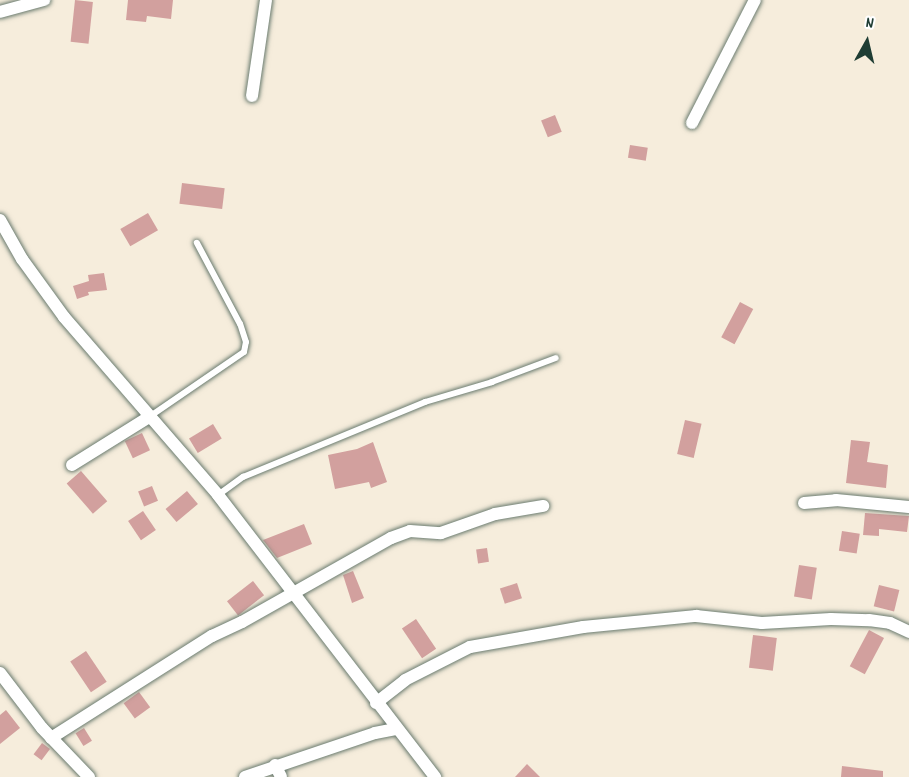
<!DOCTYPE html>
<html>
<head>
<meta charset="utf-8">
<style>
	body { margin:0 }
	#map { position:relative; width:909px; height:777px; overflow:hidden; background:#f6eddc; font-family:Dekko,sans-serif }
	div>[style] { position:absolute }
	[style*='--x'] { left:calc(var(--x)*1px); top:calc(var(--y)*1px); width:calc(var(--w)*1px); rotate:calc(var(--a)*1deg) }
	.building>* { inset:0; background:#d2a09e; transform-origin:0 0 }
	.roads { filter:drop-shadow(0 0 2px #6a7b6f) drop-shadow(0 0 2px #6a7b6f) }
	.service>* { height:6px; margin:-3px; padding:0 3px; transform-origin:3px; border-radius:3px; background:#fff }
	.minor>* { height:12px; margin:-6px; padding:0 6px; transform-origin:6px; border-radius:6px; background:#fff }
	span { translate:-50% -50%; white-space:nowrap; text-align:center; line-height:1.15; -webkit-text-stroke:4.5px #fff; paint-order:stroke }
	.north { position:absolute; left:837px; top:12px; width:60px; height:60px; -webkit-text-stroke:4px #fff; paint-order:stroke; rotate:8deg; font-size:16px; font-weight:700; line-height:24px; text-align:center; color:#1f3d34 }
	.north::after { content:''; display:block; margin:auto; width:21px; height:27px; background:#1f3d34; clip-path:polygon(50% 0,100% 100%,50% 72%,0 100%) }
</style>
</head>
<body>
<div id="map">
	<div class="building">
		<div style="left:75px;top:0;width:18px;height:42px;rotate:6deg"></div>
		<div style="clip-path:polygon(128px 0,173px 0,171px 19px,147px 16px,146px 22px,126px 20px)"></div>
		<div style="left:555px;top:115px;width:18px;height:15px;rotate:68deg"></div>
		<div style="left:630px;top:145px;width:18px;height:13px;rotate:9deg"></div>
		<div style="left:182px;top:183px;width:43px;height:21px;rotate:7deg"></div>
		<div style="left:148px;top:213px;width:20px;height:32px;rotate:60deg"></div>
		<div style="clip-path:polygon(104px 273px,107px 290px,88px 292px,89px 295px,77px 299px,73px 286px,89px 281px,88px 275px)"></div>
		<div style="left:740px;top:302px;width:15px;height:40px;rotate:28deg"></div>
		<div style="left:685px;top:420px;width:17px;height:35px;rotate:13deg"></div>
		<div style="left:213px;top:424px;width:17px;height:28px;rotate:59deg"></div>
		<div style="left:142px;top:433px;width:19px;height:19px;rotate:65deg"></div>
		<div style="clip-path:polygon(851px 440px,870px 442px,867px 462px,888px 465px,886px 488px,846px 483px)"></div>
		<div style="clip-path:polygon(373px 442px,387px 482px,371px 488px,369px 482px,335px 489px,328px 455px,357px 449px)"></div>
		<div style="left:81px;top:471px;width:40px;height:19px;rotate:49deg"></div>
		<div style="left:152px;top:486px;width:16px;height:15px;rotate:68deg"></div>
		<div style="left:187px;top:491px;width:17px;height:28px;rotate:50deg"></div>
		<div style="left:143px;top:511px;width:23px;height:18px;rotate:56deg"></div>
		<div style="clip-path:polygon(865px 513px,909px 516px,907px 532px,879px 529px,879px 536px,863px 535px)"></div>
		<div style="clip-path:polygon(304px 524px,312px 544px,277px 558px,263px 540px)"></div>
		<div style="left:842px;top:531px;width:18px;height:20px;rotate:9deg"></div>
		<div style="left:487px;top:548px;width:14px;height:11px;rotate:82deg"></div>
		<div style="left:799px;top:565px;width:18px;height:32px;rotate:9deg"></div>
		<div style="clip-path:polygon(353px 571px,364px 598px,352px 603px,343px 575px)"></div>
		<div style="left:253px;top:581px;width:18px;height:33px;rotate:52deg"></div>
		<div style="left:517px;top:583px;width:16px;height:18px;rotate:72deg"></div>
		<div style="left:879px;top:585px;width:21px;height:22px;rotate:14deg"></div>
		<div style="left:416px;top:619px;width:36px;height:17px;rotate:56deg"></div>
		<div style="left:869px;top:630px;width:17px;height:41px;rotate:28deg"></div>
		<div style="left:753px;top:635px;width:24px;height:33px;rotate:7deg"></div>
		<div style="left:86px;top:651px;width:37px;height:19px;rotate:56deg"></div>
		<div style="left:139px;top:692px;width:19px;height:19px;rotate:54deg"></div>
		<div style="clip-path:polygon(6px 710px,20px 728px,0 744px,0 715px)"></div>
		<div style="left:84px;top:728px;width:15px;height:10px;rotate:58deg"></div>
		<div style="left:42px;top:743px;width:10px;height:14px;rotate:37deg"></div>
		<div style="clip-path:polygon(527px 764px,540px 777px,515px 777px)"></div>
		<div style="clip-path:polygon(842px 766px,883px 771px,883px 777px,841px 777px)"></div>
	</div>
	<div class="roads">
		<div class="service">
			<div style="--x:149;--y:417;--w:115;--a:-34.4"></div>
			<div style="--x:244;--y:352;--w:10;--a:-79"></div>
			<div style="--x:246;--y:342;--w:19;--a:-108"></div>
			<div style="--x:240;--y:324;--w:92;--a:-118"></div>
			<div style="--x:218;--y:495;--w:31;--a:-36"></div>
			<div style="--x:243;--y:477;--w:197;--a:-22.4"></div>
			<div style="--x:425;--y:402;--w:70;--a:-16.6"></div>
			<div style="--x:492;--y:382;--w:68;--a:-20.6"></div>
		</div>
		<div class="minor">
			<div style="--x:0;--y:12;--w:46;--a:-15.3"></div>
			<div style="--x:252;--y:96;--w:97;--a:-81.7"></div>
			<div style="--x:692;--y:123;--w:138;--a:-62.9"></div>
			<div style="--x:0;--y:220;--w:45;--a:60.6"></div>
			<div style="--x:22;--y:259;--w:72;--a:54.1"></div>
			<div style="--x:64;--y:317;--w:235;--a:49.1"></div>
			<div style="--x:218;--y:495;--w:356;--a:52.4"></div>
			<div style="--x:72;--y:465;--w:91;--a:-31.9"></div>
			<div style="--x:804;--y:503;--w:32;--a:-5"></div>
			<div style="--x:836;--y:500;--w:73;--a:5.5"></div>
			<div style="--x:0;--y:673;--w:69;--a:52.6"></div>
			<div style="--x:42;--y:728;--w:68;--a:46.2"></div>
			<div style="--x:376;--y:703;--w:37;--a:-38"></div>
			<div style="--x:405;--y:680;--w:73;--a:-26.9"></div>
			<div style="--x:470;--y:647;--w:115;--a:-10"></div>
			<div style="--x:583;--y:627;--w:114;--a:-5.6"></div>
			<div style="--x:696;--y:616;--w:66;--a:6.1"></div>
			<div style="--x:762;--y:623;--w:69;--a:-3.3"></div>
			<div style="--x:831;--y:619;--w:38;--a:2"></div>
			<div style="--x:869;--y:620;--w:21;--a:8"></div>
			<div style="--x:890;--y:623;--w:21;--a:25"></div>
			<div style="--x:51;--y:738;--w:191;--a:-32.4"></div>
			<div style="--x:212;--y:636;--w:33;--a:-25"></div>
			<div style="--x:242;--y:622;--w:171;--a:-29.4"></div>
			<div style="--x:391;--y:538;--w:20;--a:-20"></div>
			<div style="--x:410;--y:531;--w:31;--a:4"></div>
			<div style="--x:441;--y:533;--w:57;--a:-19.4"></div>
			<div style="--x:495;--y:514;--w:49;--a:-9.5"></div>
			<div style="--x:275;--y:765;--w:13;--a:63"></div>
			<div style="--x:245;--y:777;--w:137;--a:-18.7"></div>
			<div style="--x:375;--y:733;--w:21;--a:-11"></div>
		</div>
	</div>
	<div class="north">N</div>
</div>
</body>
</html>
